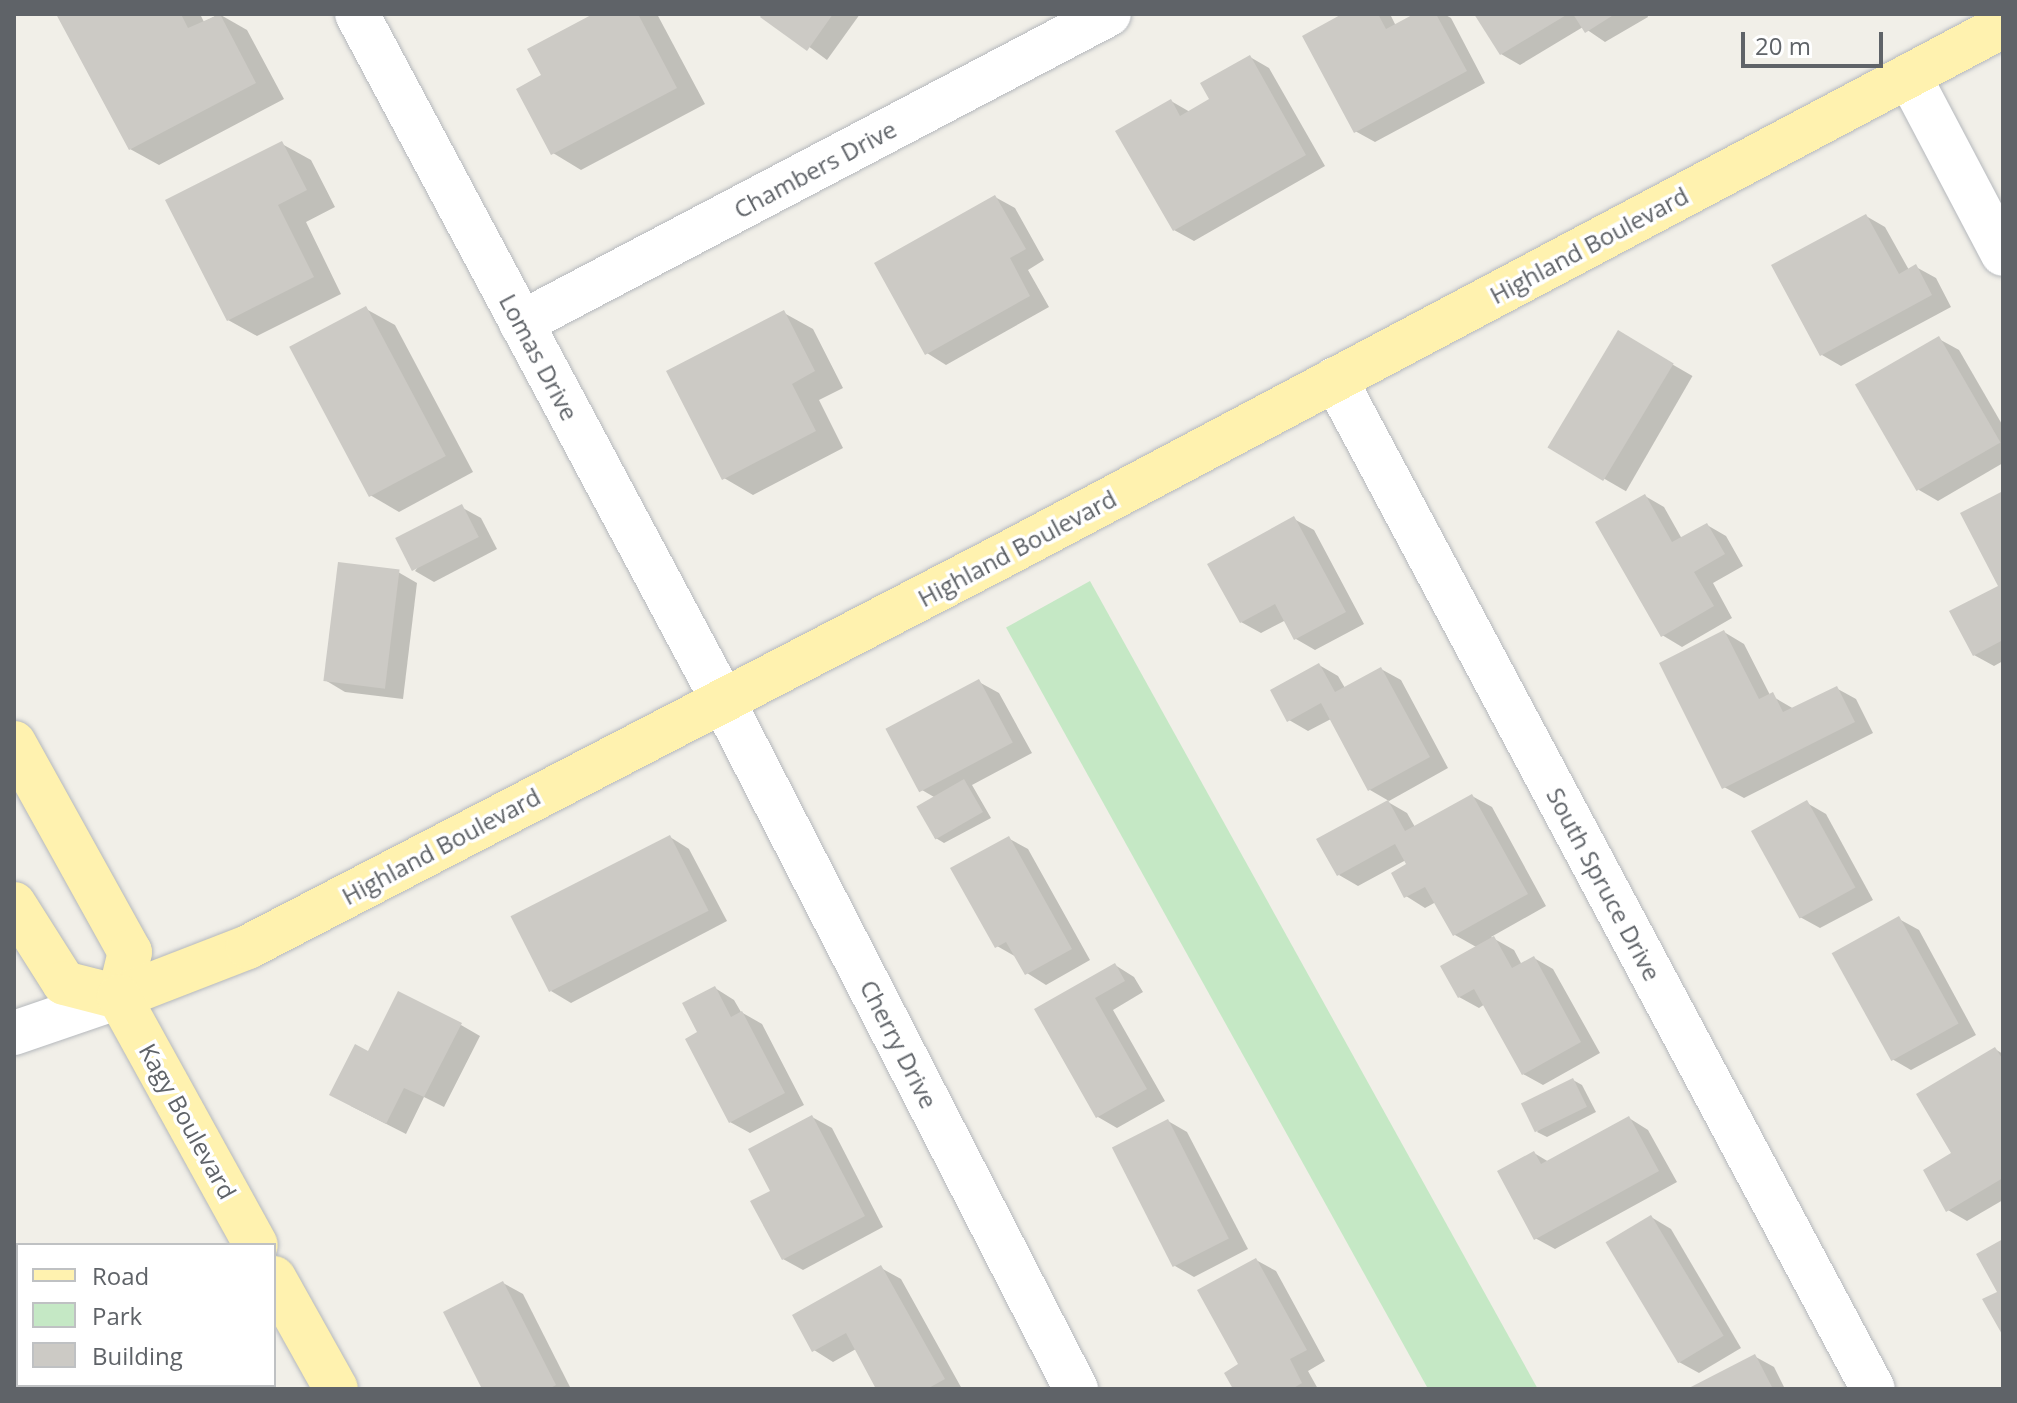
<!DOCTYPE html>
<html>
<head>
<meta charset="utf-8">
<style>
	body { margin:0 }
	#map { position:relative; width:2017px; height:1403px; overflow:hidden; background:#f1efe8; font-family:"Open Sans",sans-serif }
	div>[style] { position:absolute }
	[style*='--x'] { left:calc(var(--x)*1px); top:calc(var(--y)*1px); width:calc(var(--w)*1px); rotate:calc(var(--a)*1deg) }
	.green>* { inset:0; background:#c5e8c5; transform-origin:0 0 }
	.shadow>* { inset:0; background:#0003; transform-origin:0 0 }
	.building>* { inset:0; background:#cccac5; transform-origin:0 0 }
	.roads { filter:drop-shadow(0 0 2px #b5b8bc) drop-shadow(0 0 2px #b5b8bc) }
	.minor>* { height:44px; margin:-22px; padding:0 22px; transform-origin:22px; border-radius:22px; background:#fff }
	.major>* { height:44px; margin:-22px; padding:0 22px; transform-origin:22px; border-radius:22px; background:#fff2af }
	span { translate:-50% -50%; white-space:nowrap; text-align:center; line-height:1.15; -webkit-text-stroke:7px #fff; paint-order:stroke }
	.street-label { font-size:24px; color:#5f6368 }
	.frame { position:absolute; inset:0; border:16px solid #5f6368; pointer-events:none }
	.legend { position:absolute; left:16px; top:1243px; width:260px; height:144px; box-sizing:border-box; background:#fff; border:2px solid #bfc1c3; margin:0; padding:10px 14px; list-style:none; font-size:24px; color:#5f6368 }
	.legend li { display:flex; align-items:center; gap:16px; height:40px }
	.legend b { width:40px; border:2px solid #bfc1c3 }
	.scale { position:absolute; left:1741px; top:32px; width:142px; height:36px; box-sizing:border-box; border:4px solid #5f6368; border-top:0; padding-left:10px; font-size:24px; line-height:28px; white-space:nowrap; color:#5f6368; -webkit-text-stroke:6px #fff; paint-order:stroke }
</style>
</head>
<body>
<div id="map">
	<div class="green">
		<div style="left:1090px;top:581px;width:928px;height:96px;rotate:61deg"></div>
	</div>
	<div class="shadow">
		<div style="clip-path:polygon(58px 14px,200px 14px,204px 22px,219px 14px,247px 30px,284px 99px,159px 165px,130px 149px)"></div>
		<div style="clip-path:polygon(597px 14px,657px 14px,705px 104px,581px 170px,553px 153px,544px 76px)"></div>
		<div style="clip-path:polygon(765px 14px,860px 14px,827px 60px)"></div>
		<div style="clip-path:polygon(1346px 14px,1390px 14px,1396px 26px,1418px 14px,1444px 14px,1451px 18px,1485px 83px,1375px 142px,1355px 131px)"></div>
		<div style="clip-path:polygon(1477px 14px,1647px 14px,1648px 17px,1605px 42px,1583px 27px,1520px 65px,1501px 54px)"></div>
		<div style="clip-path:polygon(1250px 57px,1269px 68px,1325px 166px,1194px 241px,1174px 230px,1171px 101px,1190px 112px,1211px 100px)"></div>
		<div style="clip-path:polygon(282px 144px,311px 160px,335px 207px,306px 222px,341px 294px,257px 336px,228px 320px)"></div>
		<div style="clip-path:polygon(995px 197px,1015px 208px,1044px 260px,1028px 270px,1049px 307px,946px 365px,927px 353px)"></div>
		<div style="clip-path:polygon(1866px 216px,1885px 227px,1909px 270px,1916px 267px,1936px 278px,1951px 307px,1841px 366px,1822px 355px)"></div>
		<div style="clip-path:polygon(366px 309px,395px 325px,473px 472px,399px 512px,370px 495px)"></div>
		<div style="clip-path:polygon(784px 313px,813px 329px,843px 388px,819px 400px,843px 448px,753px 495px,724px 478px)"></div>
		<div style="left:1618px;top:333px;width:86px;height:133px;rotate:30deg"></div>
		<div style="clip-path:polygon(1939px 339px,1959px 350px,2003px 426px,2003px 463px,1938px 501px,1919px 490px)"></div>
		<div style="clip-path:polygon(2003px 493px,2003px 661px,1994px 666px,1974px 655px,2001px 587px)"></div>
		<div style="clip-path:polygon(1645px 496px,1664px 507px,1682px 539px,1707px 525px,1726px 536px,1743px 566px,1713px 583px,1732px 618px,1682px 647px,1662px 635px)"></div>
		<div style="clip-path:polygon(461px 507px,481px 518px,497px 549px,434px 582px,415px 571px)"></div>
		<div style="clip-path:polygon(1294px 519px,1314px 530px,1364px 624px,1315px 650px,1296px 639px,1286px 620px,1261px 633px,1241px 622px)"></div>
		<div style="clip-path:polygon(398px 572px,417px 583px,403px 699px,345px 692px,325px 680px)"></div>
		<div style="clip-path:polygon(1724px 632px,1744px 644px,1770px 695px,1794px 709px,1836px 688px,1856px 699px,1873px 733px,1744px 798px,1724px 787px)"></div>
		<div style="clip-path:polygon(1319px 665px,1338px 676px,1345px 688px,1381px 669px,1401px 680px,1448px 768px,1389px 801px,1370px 790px,1331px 719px,1308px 731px,1289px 720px)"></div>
		<div style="clip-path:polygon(979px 682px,999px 693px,1032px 753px,972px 785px,991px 818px,944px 843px,934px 837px,934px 797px,922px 790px)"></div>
		<div style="clip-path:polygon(1472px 796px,1492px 807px,1546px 906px,1491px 937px,1514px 950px,1522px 965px,1534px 958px,1553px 969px,1600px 1053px,1543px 1085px,1523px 1074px,1485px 1004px,1479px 1008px,1459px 997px,1478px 948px,1455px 935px,1436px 902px,1425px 908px,1406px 896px,1409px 865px,1406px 860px,1358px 886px,1339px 875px,1388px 802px,1407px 813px,1415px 827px)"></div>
		<div style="clip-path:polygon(1807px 803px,1826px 814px,1873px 900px,1820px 928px,1800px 917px)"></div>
		<div style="clip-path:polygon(670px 837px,689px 849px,727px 921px,571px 1003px,551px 991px)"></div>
		<div style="clip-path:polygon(1008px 838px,1028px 849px,1090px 960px,1046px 985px,1027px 973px,1018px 958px,997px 946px)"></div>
		<div style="clip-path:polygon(1899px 919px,1919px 930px,1976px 1035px,1911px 1070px,1892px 1059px)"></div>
		<div style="clip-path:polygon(1115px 965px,1134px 977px,1143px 992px,1113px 1010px,1165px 1101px,1117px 1128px,1098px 1117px,1037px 1010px)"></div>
		<div style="clip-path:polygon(715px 988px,734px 1000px,741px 1012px,762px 1024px,804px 1105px,750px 1133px,730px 1122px,700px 1033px)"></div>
		<div style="clip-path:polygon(461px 1025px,480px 1036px,444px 1107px,424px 1097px,406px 1134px,351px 1106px,369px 1054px)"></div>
		<div style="clip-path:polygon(1995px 1049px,2003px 1054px,2003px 1200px,1967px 1221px,1948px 1210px,1954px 1154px)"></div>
		<div style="clip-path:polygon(1573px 1080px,1582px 1085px,1596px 1112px,1547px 1137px,1537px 1132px)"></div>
		<div style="clip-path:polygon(812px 1117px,832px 1128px,883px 1227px,803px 1270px,783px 1259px)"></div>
		<div style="clip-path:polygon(1629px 1118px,1648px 1130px,1677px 1182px,1555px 1249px,1535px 1238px,1534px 1153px,1549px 1162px)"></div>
		<div style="clip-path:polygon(1168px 1121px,1187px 1132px,1248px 1249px,1194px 1277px,1175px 1266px,1114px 1149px)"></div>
		<div style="clip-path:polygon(1651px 1217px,1671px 1229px,1741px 1348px,1699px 1373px,1679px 1362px)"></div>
		<div style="clip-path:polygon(1256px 1260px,1276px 1271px,1325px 1361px,1308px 1371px,1318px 1389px,1235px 1389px)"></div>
		<div style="clip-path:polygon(881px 1268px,901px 1279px,962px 1389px,878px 1389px,856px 1349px,833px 1362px,814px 1350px)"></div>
		<div style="clip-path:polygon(503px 1283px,523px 1294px,571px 1389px,485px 1389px)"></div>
		<div style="clip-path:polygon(1754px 1356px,1774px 1367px,1785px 1389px,1691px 1389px)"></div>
	</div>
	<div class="building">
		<div style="clip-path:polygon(56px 14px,181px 14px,188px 28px,220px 14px,256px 83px,129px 150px)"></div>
		<div style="clip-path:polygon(593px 14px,638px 14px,677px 88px,551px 155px,516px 89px,541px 75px,527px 49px)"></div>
		<div style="clip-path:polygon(762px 14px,833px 14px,807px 51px,760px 17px)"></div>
		<div style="clip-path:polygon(1342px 14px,1378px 14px,1386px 29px,1414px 14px,1436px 14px,1467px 71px,1354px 133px,1302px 36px)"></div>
		<div style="clip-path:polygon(1474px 14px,1568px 14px,1500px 55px)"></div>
		<div style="clip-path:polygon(1573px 14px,1615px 14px,1585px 33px)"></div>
		<div style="clip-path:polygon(1250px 55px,1306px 155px,1173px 231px,1115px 131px,1171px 99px,1180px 116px,1209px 99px,1200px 83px)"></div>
		<div style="clip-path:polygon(282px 141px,307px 190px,278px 205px,314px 277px,227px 321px,165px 200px)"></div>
		<div style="clip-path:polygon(995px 195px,1026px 249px,1010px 258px,1030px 296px,925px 355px,874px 263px)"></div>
		<div style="clip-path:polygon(1866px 214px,1899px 274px,1916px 264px,1932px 295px,1820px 356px,1771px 265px)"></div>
		<div style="left:366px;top:306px;width:170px;height:87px;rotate:62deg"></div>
		<div style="clip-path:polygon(784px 310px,815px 371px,792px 384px,816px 431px,722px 480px,666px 371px)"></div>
		<div style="left:1618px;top:330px;width:65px;height:137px;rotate:31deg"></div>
		<div style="left:1939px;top:336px;width:123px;height:97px;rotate:60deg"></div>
		<div style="clip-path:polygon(2003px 491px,2003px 640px,1973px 656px,1949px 611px,1998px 586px,1960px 513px)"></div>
		<div style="clip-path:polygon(1645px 494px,1672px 542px,1707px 523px,1725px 554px,1694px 572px,1714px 606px,1661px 637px,1595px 522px)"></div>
		<div style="left:462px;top:504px;width:37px;height:75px;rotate:63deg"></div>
		<div style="clip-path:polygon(1294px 516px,1346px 612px,1294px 640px,1275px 604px,1240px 623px,1207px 564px)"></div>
		<div style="left:338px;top:562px;width:62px;height:120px;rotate:7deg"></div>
		<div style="clip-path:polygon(1724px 630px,1759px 699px,1773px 692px,1783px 712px,1837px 686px,1855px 722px,1722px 789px,1659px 663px)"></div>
		<div style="clip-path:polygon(1319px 663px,1335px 692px,1381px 667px,1430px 757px,1368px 791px,1321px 703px,1287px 722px,1270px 690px)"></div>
		<div style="left:979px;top:679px;width:72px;height:106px;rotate:62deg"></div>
		<div style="left:964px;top:779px;width:38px;height:55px;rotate:60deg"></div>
		<div style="clip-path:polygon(1472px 794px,1528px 894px,1453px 936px,1425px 887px,1404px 898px,1391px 873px,1406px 864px,1395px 844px,1337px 876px,1316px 839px,1388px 800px,1405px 831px)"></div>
		<div style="left:1807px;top:800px;width:100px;height:64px;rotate:61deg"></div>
		<div style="left:670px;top:835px;width:85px;height:179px;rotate:63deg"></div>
		<div style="clip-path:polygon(1009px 836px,1072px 949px,1025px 975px,1006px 942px,995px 948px,950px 868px)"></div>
		<div style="left:1899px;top:916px;width:123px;height:77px;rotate:61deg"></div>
		<div style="clip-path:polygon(1494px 936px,1512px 968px,1534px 956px,1581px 1042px,1522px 1075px,1474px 989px,1458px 998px,1440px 966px)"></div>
		<div style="clip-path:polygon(1115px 963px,1125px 981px,1095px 998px,1147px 1089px,1096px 1118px,1034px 1009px)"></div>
		<div style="clip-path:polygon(715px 986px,731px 1017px,742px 1011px,785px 1093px,729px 1123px,685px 1039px,697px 1032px,682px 1003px)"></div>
		<div style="clip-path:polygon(398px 991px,462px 1023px,424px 1097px,404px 1088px,386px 1124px,329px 1095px,355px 1044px,368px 1051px)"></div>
		<div style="clip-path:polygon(1995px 1047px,2003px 1060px,2003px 1178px,1946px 1212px,1923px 1170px,1951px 1153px,1916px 1094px)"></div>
		<div style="left:1573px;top:1078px;width:32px;height:58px;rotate:64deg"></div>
		<div style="clip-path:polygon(812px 1115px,865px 1216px,782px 1260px,750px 1201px,770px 1191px,748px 1149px)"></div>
		<div style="clip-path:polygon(1629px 1116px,1659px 1171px,1534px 1240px,1497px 1171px,1534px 1151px,1541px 1164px)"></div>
		<div style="left:1168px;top:1119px;width:134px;height:63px;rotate:63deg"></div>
		<div style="left:1651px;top:1215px;width:141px;height:53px;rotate:59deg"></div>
		<div style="clip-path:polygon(2003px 1239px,2003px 1336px,1982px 1299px,1997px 1292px,1976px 1254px)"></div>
		<div style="clip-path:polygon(1256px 1258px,1307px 1350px,1290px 1359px,1302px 1383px,1292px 1389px,1233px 1389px,1224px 1373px,1238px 1364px,1197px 1290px)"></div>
		<div style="clip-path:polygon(881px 1265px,945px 1379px,927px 1389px,876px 1389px,846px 1333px,812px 1352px,792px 1315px)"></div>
		<div style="clip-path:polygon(503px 1281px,556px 1385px,549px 1389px,482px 1389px,443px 1312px)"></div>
		<div style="clip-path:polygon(1755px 1354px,1773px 1389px,1687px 1389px)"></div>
	</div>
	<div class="roads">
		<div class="minor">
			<div style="--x:357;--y:14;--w:776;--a:61.95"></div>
			<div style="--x:722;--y:699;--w:776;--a:62.84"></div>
			<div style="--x:1909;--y:76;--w:201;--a:62.2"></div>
			<div style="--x:521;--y:323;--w:664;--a:-27.72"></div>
			<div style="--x:1335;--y:379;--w:1144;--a:61.96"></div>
			<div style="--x:14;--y:1033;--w:111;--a:-18.9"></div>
		</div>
		<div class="major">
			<div style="--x:14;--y:743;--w:239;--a:61"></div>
			<div style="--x:130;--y:952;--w:46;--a:103.7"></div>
			<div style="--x:14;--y:904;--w:93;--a:57.7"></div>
			<div style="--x:64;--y:983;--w:57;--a:14.3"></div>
			<div style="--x:119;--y:997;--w:138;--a:-21.2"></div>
			<div style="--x:248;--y:947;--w:856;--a:-27.4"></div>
			<div style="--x:1008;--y:553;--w:1126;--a:-27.91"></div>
			<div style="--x:119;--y:997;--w:283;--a:61.1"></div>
			<div style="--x:274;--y:1278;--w:127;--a:60.8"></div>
		</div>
	</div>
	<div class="street-label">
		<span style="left:815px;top:169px;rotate:-28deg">Chambers Drive</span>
		<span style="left:1589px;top:245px;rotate:-28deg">Highland Boulevard</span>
		<span style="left:539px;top:357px;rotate:62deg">Lomas Drive</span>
		<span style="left:1017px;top:548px;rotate:-28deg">Highland Boulevard</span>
		<span style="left:441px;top:846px;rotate:-28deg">Highland Boulevard</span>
		<span style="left:1604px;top:884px;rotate:62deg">South Spruce Drive</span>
		<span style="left:899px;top:1044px;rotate:63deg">Cherry Drive</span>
		<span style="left:188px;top:1121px;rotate:61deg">Kagy Boulevard</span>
	</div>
	<div class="frame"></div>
	<ul class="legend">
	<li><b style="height:10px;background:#fff2af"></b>Road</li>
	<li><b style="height:22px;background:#c5e8c5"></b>Park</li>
	<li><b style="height:22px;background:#cccac5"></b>Building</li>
	</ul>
	<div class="scale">20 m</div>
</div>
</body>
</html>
